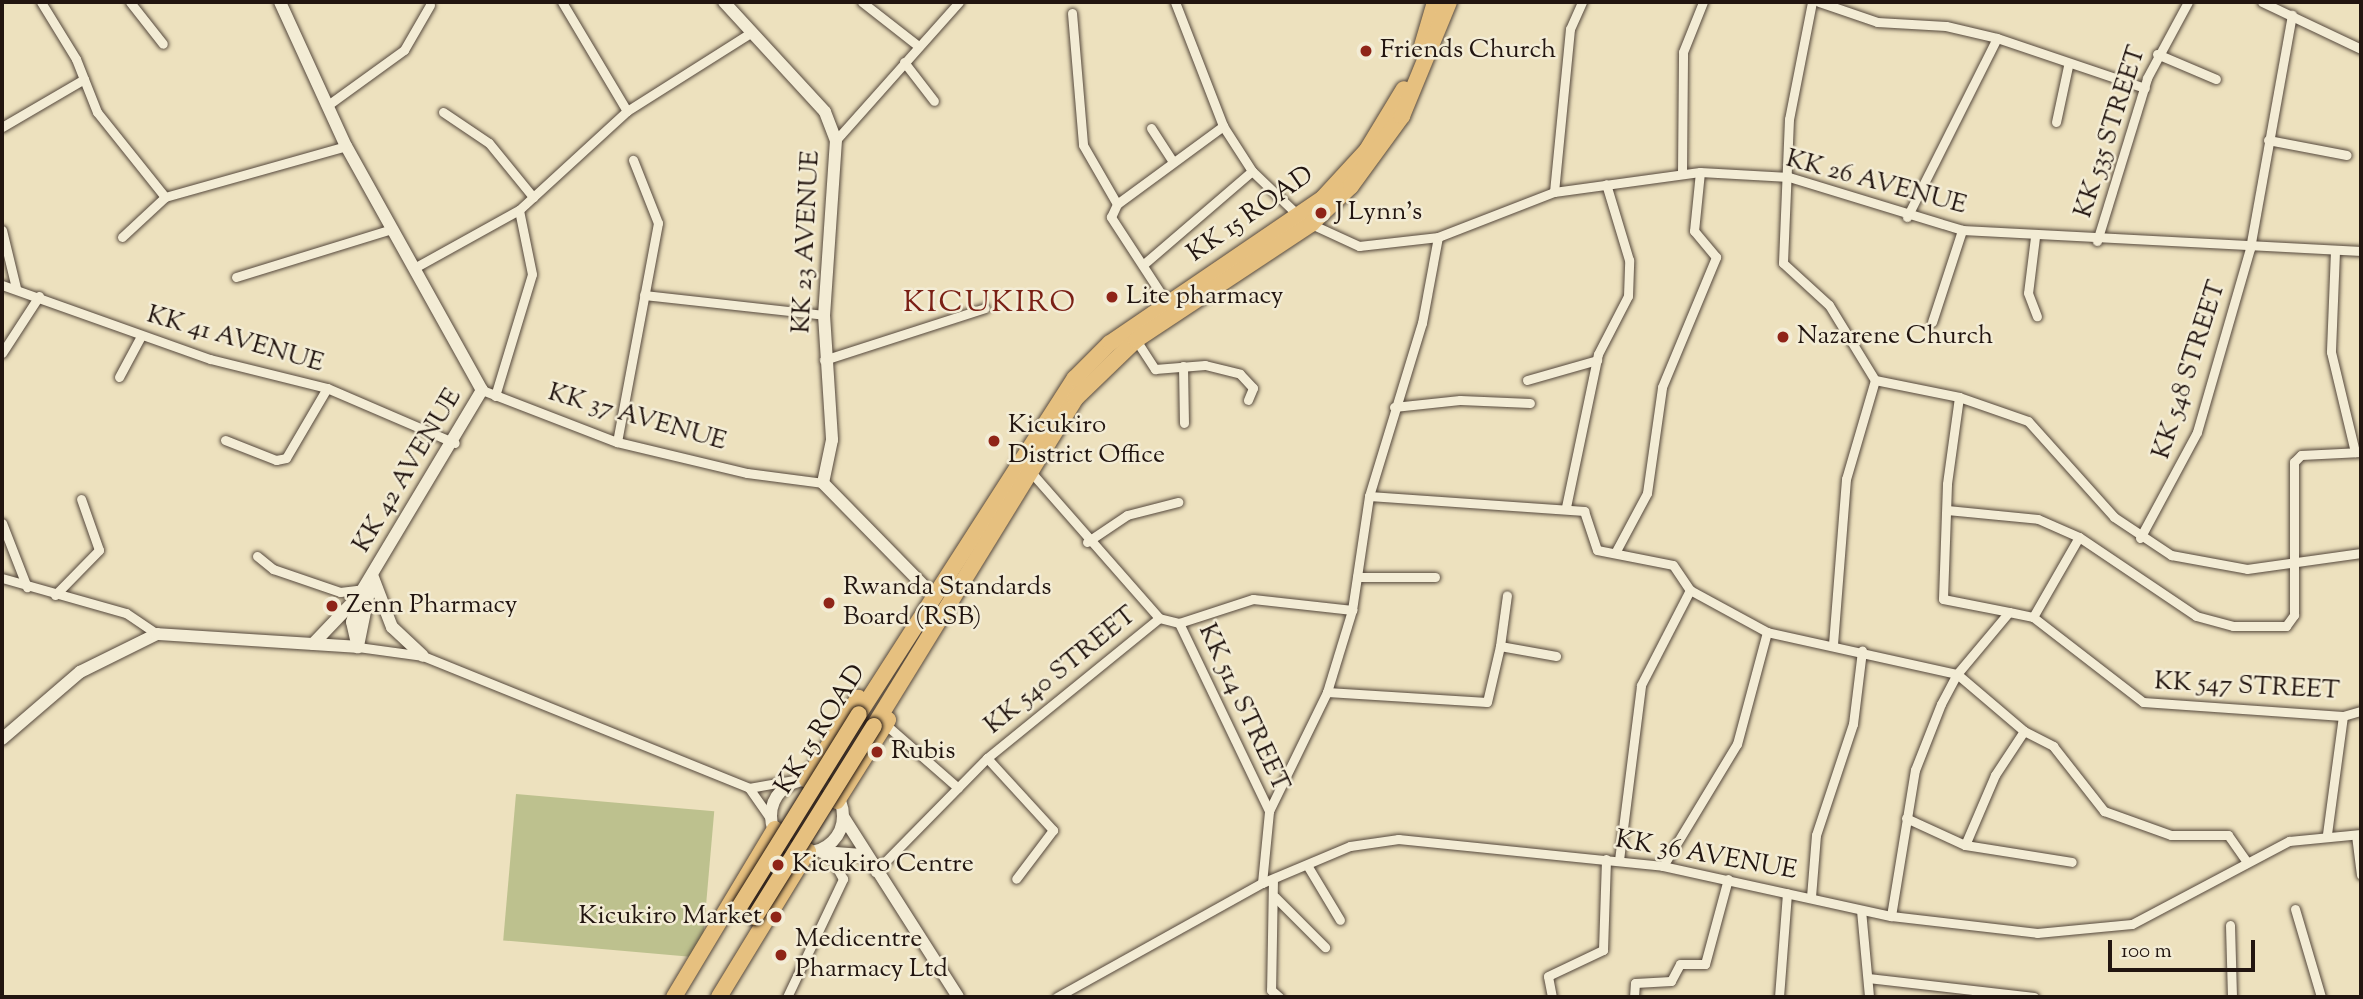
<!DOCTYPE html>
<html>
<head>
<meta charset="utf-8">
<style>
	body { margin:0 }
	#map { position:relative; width:2363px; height:999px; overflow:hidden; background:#ede1be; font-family:"Sorts Mill Goudy",serif }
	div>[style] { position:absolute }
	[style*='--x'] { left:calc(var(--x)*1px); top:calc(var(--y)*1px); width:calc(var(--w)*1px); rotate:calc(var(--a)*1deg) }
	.green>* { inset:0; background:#bdc18e; transform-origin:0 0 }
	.roads { filter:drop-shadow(0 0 2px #55483c) drop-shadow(0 0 2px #55483c) }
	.street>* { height:9px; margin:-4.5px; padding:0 4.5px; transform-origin:4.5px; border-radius:4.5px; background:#f3ecd5 }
	.secondary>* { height:12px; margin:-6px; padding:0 6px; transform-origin:6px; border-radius:6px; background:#f3ecd5 }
	.secondary>.ring { margin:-6px; padding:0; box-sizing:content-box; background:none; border:12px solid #f3ecd5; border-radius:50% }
	.highway>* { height:16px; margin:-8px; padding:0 8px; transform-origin:8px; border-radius:8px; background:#e6c07f }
	.bridges { filter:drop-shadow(0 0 2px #221510) drop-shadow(0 0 2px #221510) }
	.highway-bridge>* { height:16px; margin:-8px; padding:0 8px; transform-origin:8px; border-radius:8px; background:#e6c07f }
	.dots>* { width:19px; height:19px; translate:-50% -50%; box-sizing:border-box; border:4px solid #f3ecd5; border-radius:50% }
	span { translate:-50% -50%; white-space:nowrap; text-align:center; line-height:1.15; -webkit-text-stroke:5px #f3ecd5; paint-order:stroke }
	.poi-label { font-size:26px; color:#221510 }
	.left { translate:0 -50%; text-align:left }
	.right { translate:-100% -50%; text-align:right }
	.street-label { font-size:26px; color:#221510 }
	.quarter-label { font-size:30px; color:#7a1f14; letter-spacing:2px }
	.frame { position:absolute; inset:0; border:4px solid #221510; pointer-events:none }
	.scale { position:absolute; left:2108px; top:940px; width:147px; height:32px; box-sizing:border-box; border:4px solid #221510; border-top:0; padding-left:9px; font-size:21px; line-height:24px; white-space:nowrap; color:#221510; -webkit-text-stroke:5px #f3ecd5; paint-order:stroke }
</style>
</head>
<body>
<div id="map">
	<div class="green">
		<div style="left:516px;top:794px;width:199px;height:147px;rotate:5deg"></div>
	</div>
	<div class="roads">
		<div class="street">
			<div style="--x:41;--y:2;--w:67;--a:58.4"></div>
			<div style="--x:76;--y:59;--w:57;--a:68.4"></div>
			<div style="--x:97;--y:112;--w:109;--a:51.3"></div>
			<div style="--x:165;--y:197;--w:188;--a:-15.7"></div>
			<div style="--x:130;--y:2;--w:53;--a:51.8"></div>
			<div style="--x:562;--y:2;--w:127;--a:59.2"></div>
			<div style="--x:627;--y:111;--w:148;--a:-32.3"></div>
			<div style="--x:862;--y:2;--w:70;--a:38"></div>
			<div style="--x:1175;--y:2;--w:133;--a:68.8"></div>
			<div style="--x:1223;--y:126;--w:54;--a:57.2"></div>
			<div style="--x:1252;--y:171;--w:65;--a:43.8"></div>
			<div style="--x:1812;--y:2;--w:119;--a:101.1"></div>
			<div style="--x:1789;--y:119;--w:144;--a:92.4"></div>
			<div style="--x:1783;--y:263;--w:62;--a:42.4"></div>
			<div style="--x:1829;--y:305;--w:88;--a:58.5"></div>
			<div style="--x:1875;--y:380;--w:103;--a:106.3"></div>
			<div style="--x:1846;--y:479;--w:165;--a:94.5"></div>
			<div style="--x:1819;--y:2;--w:61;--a:19"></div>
			<div style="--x:1877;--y:22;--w:69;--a:3.3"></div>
			<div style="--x:1946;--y:26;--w:52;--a:13.2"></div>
			<div style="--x:1997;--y:38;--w:156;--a:18.7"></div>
			<div style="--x:2262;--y:2;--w:110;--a:25.4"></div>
			<div style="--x:1072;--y:13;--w:132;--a:85.2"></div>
			<div style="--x:1083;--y:145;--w:68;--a:60"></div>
			<div style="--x:2157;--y:54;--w:64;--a:23"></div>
			<div style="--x:904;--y:62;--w:49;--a:52.4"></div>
			<div style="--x:328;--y:105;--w:94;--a:-35.9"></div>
			<div style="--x:404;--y:50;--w:52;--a:-60"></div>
			<div style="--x:443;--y:112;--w:55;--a:34"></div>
			<div style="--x:489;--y:143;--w:70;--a:50.8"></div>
			<div style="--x:2056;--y:122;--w:57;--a:-77.9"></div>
			<div style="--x:2;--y:127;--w:95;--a:-30.3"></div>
			<div style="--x:1151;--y:128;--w:38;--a:57"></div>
			<div style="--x:836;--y:140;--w:185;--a:-48.3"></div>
			<div style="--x:2268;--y:140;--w:80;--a:10.8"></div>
			<div style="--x:1682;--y:173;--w:121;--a:-89.5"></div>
			<div style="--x:1683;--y:52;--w:54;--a:-68.2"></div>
			<div style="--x:1554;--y:192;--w:164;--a:-84.4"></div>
			<div style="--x:1570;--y:29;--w:30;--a:-66"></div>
			<div style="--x:1907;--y:217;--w:200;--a:-63.3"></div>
			<div style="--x:1311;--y:224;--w:53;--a:24.6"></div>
			<div style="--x:1359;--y:246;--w:80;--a:-6.5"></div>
			<div style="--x:1438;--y:237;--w:124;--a:-21.2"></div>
			<div style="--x:1554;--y:192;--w:147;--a:-7.8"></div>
			<div style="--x:1700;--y:172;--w:89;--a:3.2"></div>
			<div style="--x:1789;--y:177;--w:181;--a:17"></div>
			<div style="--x:1962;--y:230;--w:400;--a:3"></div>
			<div style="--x:2;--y:230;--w:60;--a:76.4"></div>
			<div style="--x:122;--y:237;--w:59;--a:-42.9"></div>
			<div style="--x:2035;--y:237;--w:56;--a:97.1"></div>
			<div style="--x:2028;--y:293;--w:25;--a:69"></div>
			<div style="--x:2097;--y:241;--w:170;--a:-72.9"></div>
			<div style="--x:2147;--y:78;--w:86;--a:-61.7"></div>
			<div style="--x:2335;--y:251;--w:101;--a:92.3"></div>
			<div style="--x:2331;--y:352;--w:103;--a:76.5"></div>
			<div style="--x:1145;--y:263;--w:141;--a:-40.7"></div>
			<div style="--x:416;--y:267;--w:118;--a:-29"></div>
			<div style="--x:519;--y:210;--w:147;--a:-42.5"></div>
			<div style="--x:236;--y:277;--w:163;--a:-17.1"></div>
			<div style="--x:2;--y:285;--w:221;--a:19.6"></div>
			<div style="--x:210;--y:359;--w:121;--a:13.9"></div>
			<div style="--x:327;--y:388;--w:139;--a:23.3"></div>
			<div style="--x:644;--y:295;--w:181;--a:6.3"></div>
			<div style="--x:1167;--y:303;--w:103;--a:-123.1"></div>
			<div style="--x:1111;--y:217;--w:14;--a:-65"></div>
			<div style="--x:1117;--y:204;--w:132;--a:-36.3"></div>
			<div style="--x:1932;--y:322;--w:97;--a:-71.9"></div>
			<div style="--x:1136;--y:340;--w:35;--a:57"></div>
			<div style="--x:1155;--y:369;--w:50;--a:-4.6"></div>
			<div style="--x:1205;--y:365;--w:36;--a:14"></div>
			<div style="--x:1240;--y:374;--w:19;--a:47"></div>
			<div style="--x:1253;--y:388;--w:13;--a:113"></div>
			<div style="--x:2;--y:353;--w:68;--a:-57"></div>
			<div style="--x:824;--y:360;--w:169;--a:-17.9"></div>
			<div style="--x:1183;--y:366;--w:57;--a:89"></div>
			<div style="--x:119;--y:377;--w:47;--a:-61.8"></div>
			<div style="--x:1527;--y:380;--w:73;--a:-15.9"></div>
			<div style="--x:1875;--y:380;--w:86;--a:11.4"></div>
			<div style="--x:1959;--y:397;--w:73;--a:19.2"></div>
			<div style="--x:2028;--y:421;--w:129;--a:48.1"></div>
			<div style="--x:2114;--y:517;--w:69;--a:33.7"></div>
			<div style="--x:2171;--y:555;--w:77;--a:10.4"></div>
			<div style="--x:2247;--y:569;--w:115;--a:-8"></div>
			<div style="--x:482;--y:390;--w:145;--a:21.1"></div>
			<div style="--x:617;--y:442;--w:134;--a:13.4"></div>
			<div style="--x:747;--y:473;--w:77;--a:7.5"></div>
			<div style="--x:495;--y:396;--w:127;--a:-73.1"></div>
			<div style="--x:532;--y:274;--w:65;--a:-101.5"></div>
			<div style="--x:1959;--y:397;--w:88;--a:97.9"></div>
			<div style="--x:1947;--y:484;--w:115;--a:92"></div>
			<div style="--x:1943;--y:599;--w:67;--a:11.1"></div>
			<div style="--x:1394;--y:407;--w:66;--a:-6.1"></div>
			<div style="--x:1460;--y:400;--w:70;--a:2.5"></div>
			<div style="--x:225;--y:440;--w:55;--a:21.4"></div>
			<div style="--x:276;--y:460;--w:10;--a:-11"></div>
			<div style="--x:286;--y:458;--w:81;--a:-59.6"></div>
			<div style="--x:617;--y:442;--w:223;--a:-79.4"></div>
			<div style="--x:658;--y:223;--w:68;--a:-111.6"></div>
			<div style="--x:1030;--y:471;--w:196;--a:48.7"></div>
			<div style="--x:1369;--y:496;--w:216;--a:4"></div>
			<div style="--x:1584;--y:511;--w:41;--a:71.6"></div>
			<div style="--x:1597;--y:550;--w:77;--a:11.2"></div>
			<div style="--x:1673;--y:565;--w:30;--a:56"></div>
			<div style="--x:1690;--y:590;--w:88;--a:28.6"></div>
			<div style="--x:1767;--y:632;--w:195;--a:12.5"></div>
			<div style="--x:1957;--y:674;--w:88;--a:40.4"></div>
			<div style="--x:2024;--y:731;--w:53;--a:123.4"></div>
			<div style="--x:1995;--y:775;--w:76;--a:113.2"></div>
			<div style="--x:1566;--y:507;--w:156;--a:-78.2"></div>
			<div style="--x:1598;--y:354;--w:65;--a:-62.7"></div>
			<div style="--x:1628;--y:296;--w:36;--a:-88"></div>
			<div style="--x:1629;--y:260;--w:79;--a:-106.8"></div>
			<div style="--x:1947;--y:510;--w:91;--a:5.6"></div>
			<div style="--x:2038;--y:519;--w:45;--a:23.7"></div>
			<div style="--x:2;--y:523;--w:69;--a:68.7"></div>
			<div style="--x:2140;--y:538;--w:120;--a:-61.7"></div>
			<div style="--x:2197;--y:432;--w:191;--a:-73.9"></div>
			<div style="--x:2250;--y:248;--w:237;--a:-79.8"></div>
			<div style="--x:1087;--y:542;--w:48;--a:-34"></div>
			<div style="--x:1127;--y:515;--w:53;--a:-14.3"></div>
			<div style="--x:1615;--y:553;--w:68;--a:-61.9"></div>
			<div style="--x:1647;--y:493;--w:107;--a:-81.9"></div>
			<div style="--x:1662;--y:387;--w:141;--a:-67.4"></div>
			<div style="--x:1716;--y:257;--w:34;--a:-130"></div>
			<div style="--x:1694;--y:231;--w:59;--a:-84.2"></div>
			<div style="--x:257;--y:556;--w:21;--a:39"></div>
			<div style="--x:273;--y:569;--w:71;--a:18.9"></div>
			<div style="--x:340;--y:592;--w:23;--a:-7"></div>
			<div style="--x:1357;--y:577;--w:78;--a:0"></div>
			<div style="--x:2;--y:578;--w:129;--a:15.8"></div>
			<div style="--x:126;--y:613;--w:37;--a:34"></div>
			<div style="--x:55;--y:595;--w:63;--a:-45.6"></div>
			<div style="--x:99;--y:550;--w:54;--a:-109.4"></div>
			<div style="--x:2033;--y:617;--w:139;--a:37.7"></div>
			<div style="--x:2143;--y:702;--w:200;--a:4"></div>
			<div style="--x:2343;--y:716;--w:19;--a:-16"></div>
			<div style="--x:1179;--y:623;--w:208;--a:64.4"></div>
			<div style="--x:1500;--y:646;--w:51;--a:-82.2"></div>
			<div style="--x:358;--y:647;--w:66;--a:7.9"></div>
			<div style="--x:423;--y:656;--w:352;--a:22"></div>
			<div style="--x:749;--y:788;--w:46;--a:-10.1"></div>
			<div style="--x:1327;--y:692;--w:86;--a:-73"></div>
			<div style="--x:885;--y:724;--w:97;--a:41.2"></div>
			<div style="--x:2024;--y:731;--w:33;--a:27"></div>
			<div style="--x:2053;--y:746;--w:83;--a:51.9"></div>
			<div style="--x:2104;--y:811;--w:71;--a:19.7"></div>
			<div style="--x:2171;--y:835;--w:57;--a:0"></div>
			<div style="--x:2228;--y:835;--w:33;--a:55"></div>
			<div style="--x:987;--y:758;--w:98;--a:47.5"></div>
			<div style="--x:1053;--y:830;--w:61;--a:127.1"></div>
			<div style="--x:749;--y:788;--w:35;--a:55"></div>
			<div style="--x:1906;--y:818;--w:65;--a:24.6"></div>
			<div style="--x:1965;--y:845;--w:108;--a:9"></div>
			<div style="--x:2327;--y:834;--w:119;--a:-82.3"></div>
			<div style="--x:2356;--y:835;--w:40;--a:82.9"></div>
			<div style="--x:1619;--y:860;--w:176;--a:-82.8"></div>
			<div style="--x:1641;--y:685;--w:107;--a:-62.7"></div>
			<div style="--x:1307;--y:865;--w:64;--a:59"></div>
			<div style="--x:1663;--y:866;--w:143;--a:-58.8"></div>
			<div style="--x:1737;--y:744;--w:116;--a:-75"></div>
			<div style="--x:875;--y:872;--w:160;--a:-45.5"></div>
			<div style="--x:987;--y:758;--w:222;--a:-39.1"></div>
			<div style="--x:1159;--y:618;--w:21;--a:14"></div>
			<div style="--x:1179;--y:623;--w:78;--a:-18"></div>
			<div style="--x:1253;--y:599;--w:100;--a:6.3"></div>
			<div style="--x:1352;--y:610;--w:115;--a:-81.5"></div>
			<div style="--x:1369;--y:496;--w:181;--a:-73"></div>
			<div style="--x:1422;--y:323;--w:87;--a:-79.5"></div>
			<div style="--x:1273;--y:879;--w:111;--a:91"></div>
			<div style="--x:1271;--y:990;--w:11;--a:41"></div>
			<div style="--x:1262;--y:883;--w:72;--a:-84.4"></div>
			<div style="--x:1269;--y:811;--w:132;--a:-64"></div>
			<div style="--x:1327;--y:692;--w:160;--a:3.6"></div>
			<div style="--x:1487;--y:702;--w:57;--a:-76.9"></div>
			<div style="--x:1500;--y:646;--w:57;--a:10.1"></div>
			<div style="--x:1275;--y:897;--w:71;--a:45"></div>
			<div style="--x:1811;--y:897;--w:62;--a:-85.4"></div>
			<div style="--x:1816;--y:835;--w:117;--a:-71.6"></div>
			<div style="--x:1853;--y:724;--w:74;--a:-83"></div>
			<div style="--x:2295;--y:909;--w:92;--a:73.5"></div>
			<div style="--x:1861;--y:910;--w:87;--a:84.7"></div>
			<div style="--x:1891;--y:916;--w:148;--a:-80.7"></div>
			<div style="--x:1915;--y:770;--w:71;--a:-68.5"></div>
			<div style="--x:1941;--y:704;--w:34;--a:-62"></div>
			<div style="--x:1957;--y:674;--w:81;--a:-50"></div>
			<div style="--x:2009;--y:612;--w:25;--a:12"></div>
			<div style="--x:2033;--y:617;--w:92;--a:-60.1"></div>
			<div style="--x:2079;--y:537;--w:141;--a:34"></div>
			<div style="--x:2196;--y:616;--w:38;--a:15"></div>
			<div style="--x:2233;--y:626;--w:53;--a:0"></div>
			<div style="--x:2286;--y:626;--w:14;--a:-54"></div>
			<div style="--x:2294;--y:615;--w:153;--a:-90"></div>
			<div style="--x:2294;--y:462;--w:10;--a:-45"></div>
			<div style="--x:2301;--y:455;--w:60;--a:-2.9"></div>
			<div style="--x:2230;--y:925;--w:72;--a:88.4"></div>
			<div style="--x:1868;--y:978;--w:167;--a:6.5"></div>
			<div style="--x:787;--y:997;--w:131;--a:-64.6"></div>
			<div style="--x:843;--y:879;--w:31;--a:-119"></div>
			<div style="--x:1057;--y:997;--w:235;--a:-29.1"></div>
			<div style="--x:1262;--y:883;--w:95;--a:-22.8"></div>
			<div style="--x:1350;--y:846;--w:49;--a:-8.3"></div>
			<div style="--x:1398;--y:839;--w:266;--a:5.8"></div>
			<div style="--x:1663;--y:866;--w:233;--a:12.4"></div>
			<div style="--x:1891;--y:916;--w:147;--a:6.6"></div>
			<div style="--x:2037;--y:933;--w:95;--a:-5.4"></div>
			<div style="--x:2132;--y:924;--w:178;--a:-27.9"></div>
			<div style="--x:2289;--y:841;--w:72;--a:-5.6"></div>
			<div style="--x:1552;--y:997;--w:21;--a:-101"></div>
			<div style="--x:1548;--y:976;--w:61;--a:-25.3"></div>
			<div style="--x:1603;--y:950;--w:91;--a:-88.1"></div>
			<div style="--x:1634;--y:997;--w:14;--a:-86"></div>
			<div style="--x:1635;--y:983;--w:36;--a:-3"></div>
			<div style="--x:1671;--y:981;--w:19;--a:-62"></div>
			<div style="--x:1680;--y:964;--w:25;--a:0"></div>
			<div style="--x:1705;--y:964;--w:88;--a:-74.9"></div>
			<div style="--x:1779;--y:997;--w:104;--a:-85.6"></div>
		</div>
		<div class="secondary">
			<div style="--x:280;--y:2;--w:158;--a:65.4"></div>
			<div style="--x:346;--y:146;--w:279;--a:60.9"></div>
			<div style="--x:482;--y:390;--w:241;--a:120.9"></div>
			<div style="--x:358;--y:597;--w:26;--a:103"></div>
			<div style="--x:352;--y:622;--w:26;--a:77"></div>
			<div style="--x:724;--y:2;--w:149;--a:47.4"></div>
			<div style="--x:825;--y:112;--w:30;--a:69"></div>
			<div style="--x:836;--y:140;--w:175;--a:93.9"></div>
			<div style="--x:824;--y:315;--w:125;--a:86.3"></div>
			<div style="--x:832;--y:440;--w:44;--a:101.8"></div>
			<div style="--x:823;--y:483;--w:146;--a:45.6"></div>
			<div style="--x:372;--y:575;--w:56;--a:69"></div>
			<div style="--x:392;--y:627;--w:42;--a:43.1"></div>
			<div style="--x:313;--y:644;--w:58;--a:-46.4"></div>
			<div style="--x:358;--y:646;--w:65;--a:-78.5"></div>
			<div style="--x:2;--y:739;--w:103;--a:-40.7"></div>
			<div style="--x:80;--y:672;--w:86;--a:-26.3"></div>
			<div style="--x:157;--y:634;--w:201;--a:3.7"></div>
			<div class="ring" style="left:771px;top:780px;width:60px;height:60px"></div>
			<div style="--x:844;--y:818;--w:212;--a:57.5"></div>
			<div style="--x:822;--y:852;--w:40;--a:4.3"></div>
		</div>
		<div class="highway">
			<div style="--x:1422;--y:46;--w:46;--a:-73.5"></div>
			<div style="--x:859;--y:714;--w:399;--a:-57.3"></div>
			<div style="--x:1075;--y:378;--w:49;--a:-45"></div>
			<div style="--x:1110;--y:343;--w:258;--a:-34.2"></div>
			<div style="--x:1323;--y:198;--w:65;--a:-47.5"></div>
			<div style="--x:1367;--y:150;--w:71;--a:-58.8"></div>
			<div style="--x:874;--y:726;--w:385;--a:-58.4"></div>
			<div style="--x:1076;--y:398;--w:83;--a:-44"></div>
			<div style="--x:1136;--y:340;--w:210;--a:-33.5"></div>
			<div style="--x:1311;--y:224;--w:55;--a:-43.5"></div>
			<div style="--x:1351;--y:186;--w:87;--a:-53.9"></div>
			<div style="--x:1402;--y:116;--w:123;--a:-67.6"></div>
			<div style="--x:807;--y:780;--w:97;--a:-58.1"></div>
			<div style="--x:837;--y:801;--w:96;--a:-57.8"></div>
			<div style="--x:674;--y:997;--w:196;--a:-59"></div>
			<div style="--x:719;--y:997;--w:171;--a:-58.6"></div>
		</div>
	</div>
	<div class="bridges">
		<div class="highway-bridge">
			<div style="--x:738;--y:909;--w:229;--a:-58.2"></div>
			<div style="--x:755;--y:917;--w:225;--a:-58.1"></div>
		</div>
	</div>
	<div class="dots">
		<div style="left:1366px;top:51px;background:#8f2418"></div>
		<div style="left:1321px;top:213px;background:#8f2418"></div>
		<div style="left:1112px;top:297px;background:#8f2418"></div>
		<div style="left:1783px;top:337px;background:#8f2418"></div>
		<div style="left:994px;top:441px;background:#8f2418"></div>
		<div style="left:829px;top:603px;background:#8f2418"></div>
		<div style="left:332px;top:606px;background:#8f2418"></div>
		<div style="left:877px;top:752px;background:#8f2418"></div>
		<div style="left:778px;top:865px;background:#8f2418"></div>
		<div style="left:776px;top:917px;background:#8f2418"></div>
		<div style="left:781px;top:955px;background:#8f2418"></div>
	</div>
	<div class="poi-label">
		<span class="left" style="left:1380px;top:51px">Friends Church</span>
		<span class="left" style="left:1335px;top:213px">J Lynn's</span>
		<span class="left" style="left:1126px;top:297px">Lite pharmacy</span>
		<span class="left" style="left:1797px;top:337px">Nazarene Church</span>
		<span class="left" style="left:1008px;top:441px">Kicukiro<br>District Office</span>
		<span class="left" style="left:843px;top:603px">Rwanda Standards<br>Board (RSB)</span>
		<span class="left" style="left:346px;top:606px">Zenn Pharmacy</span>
		<span class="left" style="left:891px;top:752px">Rubis</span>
		<span class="left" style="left:792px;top:865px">Kicukiro Centre</span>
		<span class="right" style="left:762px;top:917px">Kicukiro Market</span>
		<span class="left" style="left:795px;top:955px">Medicentre<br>Pharmacy Ltd</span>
	</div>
	<div class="street-label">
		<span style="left:2111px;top:132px;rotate:-72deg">KK 535 STREET</span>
		<span style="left:1876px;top:183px;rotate:15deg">KK 26 AVENUE</span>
		<span style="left:1251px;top:215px;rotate:-35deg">KK 15 ROAD</span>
		<span style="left:807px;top:242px;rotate:-87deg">KK 23 AVENUE</span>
		<span style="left:235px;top:340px;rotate:16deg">KK 41 AVENUE</span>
		<span style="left:2190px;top:370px;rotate:-72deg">KK 548 STREET</span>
		<span style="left:637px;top:418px;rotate:16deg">KK 37 AVENUE</span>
		<span style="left:408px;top:471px;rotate:-59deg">KK 42 AVENUE</span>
		<span style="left:1061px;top:671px;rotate:-39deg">KK 540 STREET</span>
		<span style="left:2247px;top:687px;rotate:3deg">KK 547 STREET</span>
		<span style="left:1243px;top:708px;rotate:65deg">KK 514 STREET</span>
		<span style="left:821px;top:730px;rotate:-58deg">KK 15 ROAD</span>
		<span style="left:1706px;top:856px;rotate:10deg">KK 36 AVENUE</span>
	</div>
	<div class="quarter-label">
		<span style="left:990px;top:304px">KICUKIRO</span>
	</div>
	<div class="frame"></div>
	<div class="scale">100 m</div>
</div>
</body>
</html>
